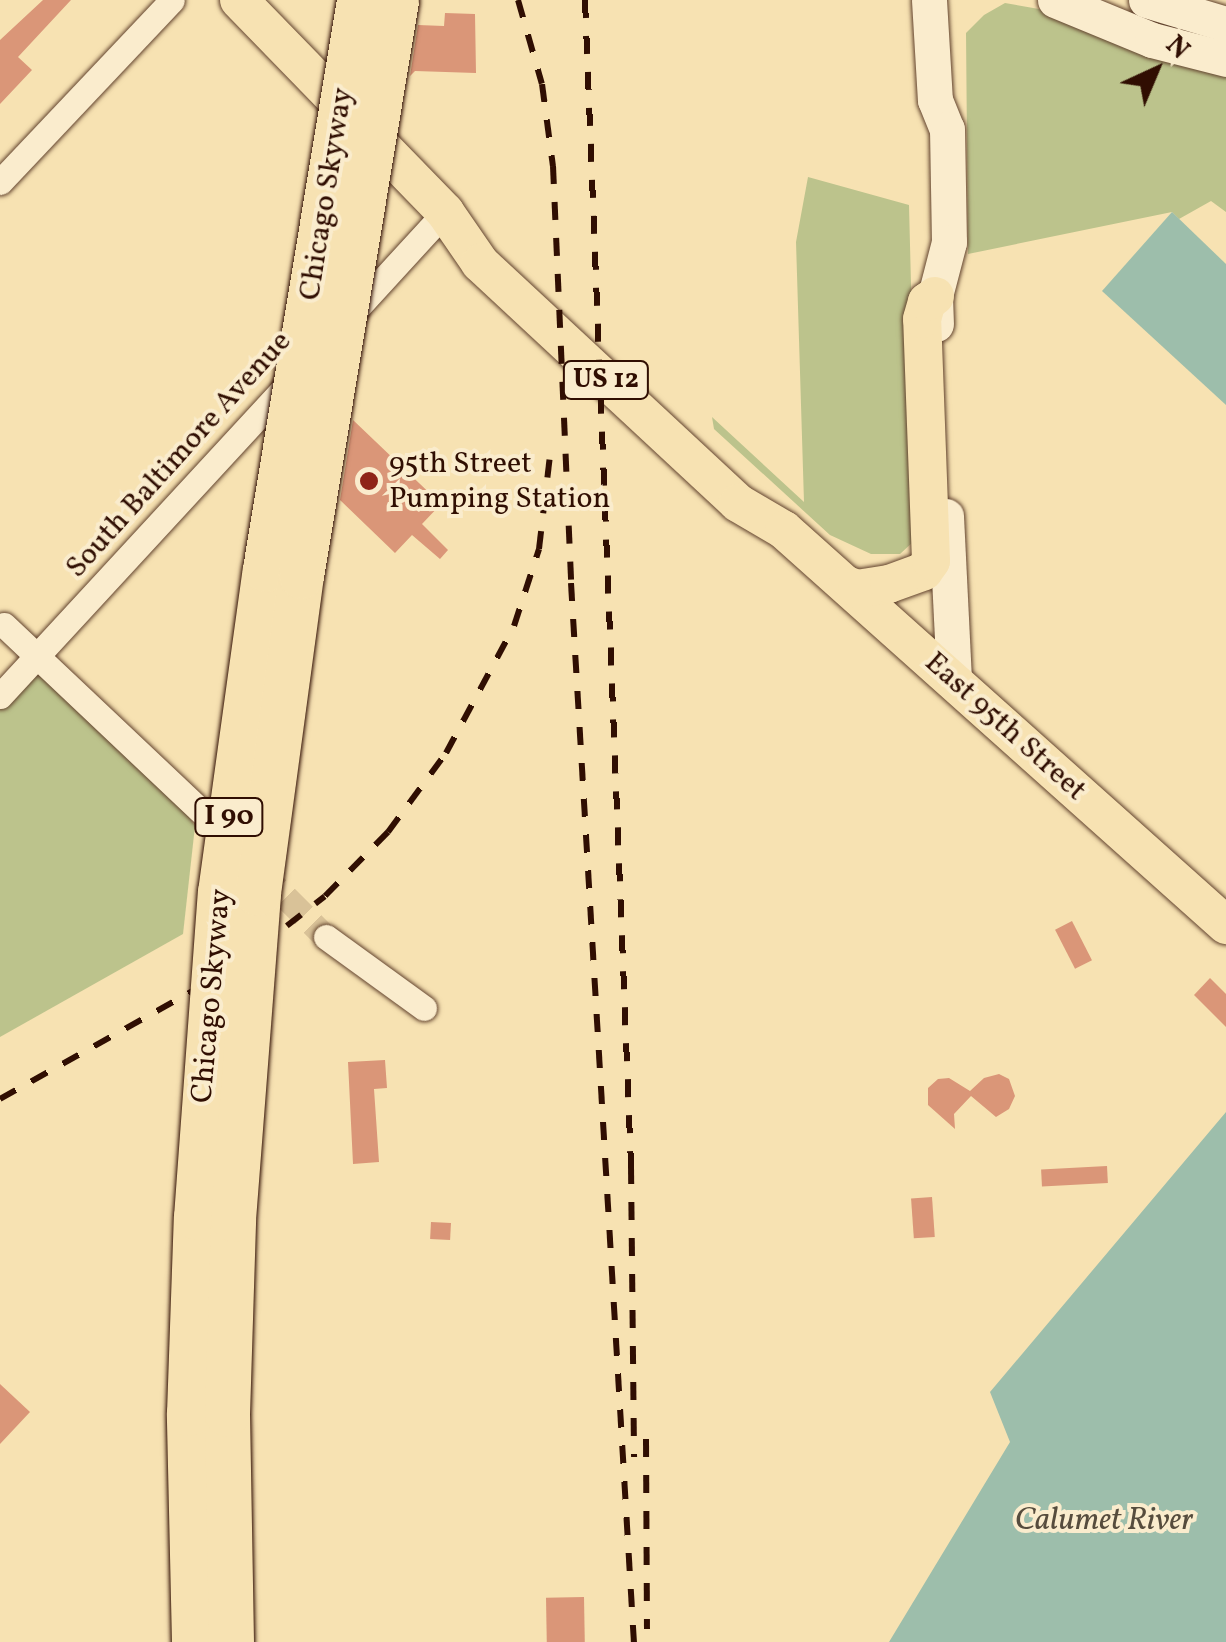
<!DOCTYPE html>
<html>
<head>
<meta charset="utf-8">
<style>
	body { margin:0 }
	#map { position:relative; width:1226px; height:1642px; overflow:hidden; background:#f7e2b2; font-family:Vollkorn,serif }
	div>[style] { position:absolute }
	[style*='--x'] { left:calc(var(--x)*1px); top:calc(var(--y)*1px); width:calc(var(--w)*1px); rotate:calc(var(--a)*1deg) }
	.green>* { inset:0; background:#bcc38c }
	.water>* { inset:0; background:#9dbeab }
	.building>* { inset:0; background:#da9678; transform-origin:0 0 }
	.street-tunnel>* { height:25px; margin-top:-12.5px; transform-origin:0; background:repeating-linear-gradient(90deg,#d9c298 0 25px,transparent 0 37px) }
	.roads { filter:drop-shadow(0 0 2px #62432e) drop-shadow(0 0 2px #62432e) }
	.street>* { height:25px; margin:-12.5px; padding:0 12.5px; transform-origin:12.5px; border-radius:12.5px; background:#faeccd }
	.secondary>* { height:35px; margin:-17.5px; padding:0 17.5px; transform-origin:17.5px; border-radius:17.5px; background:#faeccd }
	.primary>* { height:38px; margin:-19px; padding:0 19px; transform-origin:19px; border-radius:19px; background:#f7e2b2 }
	.rail>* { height:6px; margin-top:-3px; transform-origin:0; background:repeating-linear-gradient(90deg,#300e02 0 18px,transparent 0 36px) }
	.bridges { filter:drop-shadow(0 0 2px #300e02) drop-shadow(0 0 2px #300e02) }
	.highway-bridge>* { height:45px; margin:-22.5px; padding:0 22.5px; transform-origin:22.5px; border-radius:22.5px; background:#f7e2b2 }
	.dots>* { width:28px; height:28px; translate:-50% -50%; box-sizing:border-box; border:5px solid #faeccd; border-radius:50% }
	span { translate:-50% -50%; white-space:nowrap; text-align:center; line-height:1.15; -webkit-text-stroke:8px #faeccd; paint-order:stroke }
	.shield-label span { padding:2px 8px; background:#faeccd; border:2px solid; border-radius:8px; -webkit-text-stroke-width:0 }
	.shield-label { font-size:28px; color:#300e02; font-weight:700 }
	.street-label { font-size:30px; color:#300e02 }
	.poi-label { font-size:30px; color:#300e02 }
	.left { translate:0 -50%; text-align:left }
	.water-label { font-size:32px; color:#564c3d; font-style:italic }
	.north { position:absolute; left:1106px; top:20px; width:100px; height:100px; -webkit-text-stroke:8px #faeccd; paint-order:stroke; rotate:44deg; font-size:28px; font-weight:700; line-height:40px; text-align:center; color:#300e02 }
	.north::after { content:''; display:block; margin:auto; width:35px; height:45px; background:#300e02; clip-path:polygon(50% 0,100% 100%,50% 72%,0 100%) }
</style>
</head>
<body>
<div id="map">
	<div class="green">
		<div style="clip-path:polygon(1005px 3px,1056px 12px,1226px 70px,1226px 212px,1211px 201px,1179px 219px,1172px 212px,968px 254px,966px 33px,984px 15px)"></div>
		<div style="clip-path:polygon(808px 177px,909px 205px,917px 523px,913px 542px,900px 554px,871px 554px,830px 535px,714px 429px,712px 417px,804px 502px,796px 242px)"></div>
		<div style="clip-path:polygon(41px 666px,170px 789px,195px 826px,183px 934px,0 1037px,0 710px)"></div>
	</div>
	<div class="water">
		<div style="clip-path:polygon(1172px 212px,1226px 264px,1226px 405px,1102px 291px)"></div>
		<div style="clip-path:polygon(1226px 1112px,1226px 1642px,889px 1642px,1010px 1442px,990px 1392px)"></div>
	</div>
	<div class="building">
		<div style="clip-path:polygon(43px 0,71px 0,18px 57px,32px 70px,0 104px,0 40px)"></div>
		<div style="clip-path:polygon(445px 13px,475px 14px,476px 73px,415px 71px,410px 76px,418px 25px,444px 26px)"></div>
		<div style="clip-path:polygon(353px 420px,441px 504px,422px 524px,448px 550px,440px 559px,412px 535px,395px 553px,340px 500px)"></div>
		<div style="left:1072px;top:921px;width:44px;height:19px;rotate:63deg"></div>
		<div style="clip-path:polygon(1210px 978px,1226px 994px,1226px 1027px,1194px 995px)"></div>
		<div style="clip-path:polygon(385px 1060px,387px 1088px,374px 1089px,379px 1162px,353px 1164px,348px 1062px)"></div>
		<div style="clip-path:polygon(999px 1074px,1009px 1079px,1015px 1096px,1009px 1109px,996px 1117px,971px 1096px,954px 1114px,955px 1129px,928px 1105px,928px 1088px,938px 1079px,949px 1078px,970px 1091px,984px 1078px)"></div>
		<div style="left:1107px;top:1166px;width:17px;height:66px;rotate:87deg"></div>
		<div style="left:932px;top:1197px;width:40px;height:21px;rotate:86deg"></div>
		<div style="left:431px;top:1222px;width:20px;height:17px;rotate:3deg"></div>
		<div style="clip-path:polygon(0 1384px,30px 1412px,0 1444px)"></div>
		<div style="left:584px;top:1597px;width:45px;height:38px;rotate:89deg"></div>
	</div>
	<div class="street-tunnel">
		<div style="--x:260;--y:871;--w:93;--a:45"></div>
	</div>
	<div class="roads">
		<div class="street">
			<div style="--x:0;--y:182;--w:250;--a:-46.6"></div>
			<div style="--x:347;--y:319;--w:145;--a:-47.5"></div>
			<div style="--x:4;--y:625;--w:279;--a:43.4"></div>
			<div style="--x:0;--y:696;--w:432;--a:-47.3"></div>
			<div style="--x:326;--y:937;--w:121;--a:35.9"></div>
		</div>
		<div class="secondary">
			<div style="--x:929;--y:0;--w:100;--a:86.6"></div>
			<div style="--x:935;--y:100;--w:31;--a:68"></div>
			<div style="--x:947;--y:129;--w:113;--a:89"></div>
			<div style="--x:949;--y:242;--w:56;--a:104.5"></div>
			<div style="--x:935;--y:296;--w:28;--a:88"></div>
			<div style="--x:1055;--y:0;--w:105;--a:22.4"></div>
			<div style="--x:1152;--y:40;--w:76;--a:14.4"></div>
			<div style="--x:1146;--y:0;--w:84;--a:16.7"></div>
			<div style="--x:946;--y:516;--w:165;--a:87.2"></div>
		</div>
		<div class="primary">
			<div style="--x:239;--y:0;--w:296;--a:45.8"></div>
			<div style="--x:445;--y:212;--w:62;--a:55.5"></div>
			<div style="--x:480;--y:263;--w:352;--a:42.9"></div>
			<div style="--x:738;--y:503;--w:53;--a:30.4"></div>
			<div style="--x:784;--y:530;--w:593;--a:41.79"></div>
			<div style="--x:847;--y:585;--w:11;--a:22"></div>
			<div style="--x:857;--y:589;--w:32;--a:-9"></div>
			<div style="--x:889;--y:584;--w:37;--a:-20"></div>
			<div style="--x:924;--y:571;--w:12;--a:-55"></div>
			<div style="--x:931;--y:561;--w:242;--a:-92.1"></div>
			<div style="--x:922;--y:319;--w:18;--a:-74"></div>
			<div style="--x:927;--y:302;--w:10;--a:-37"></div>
		</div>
	</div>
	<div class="rail">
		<div style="--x:518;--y:0;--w:87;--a:74.1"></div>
		<div style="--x:542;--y:84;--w:83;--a:82.4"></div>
		<div style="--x:553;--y:166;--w:417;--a:87.5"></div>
		<div style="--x:571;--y:583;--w:1061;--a:86.6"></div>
		<div style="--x:585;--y:0;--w:1167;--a:87.74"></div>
		<div style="--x:631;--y:1166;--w:291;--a:89.4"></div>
		<div style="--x:0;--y:1099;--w:264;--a:-29.3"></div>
		<div style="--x:230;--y:970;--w:120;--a:-37.9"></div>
		<div style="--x:325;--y:896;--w:90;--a:-45.5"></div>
		<div style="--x:388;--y:832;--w:98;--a:-53.7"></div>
		<div style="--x:446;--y:753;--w:144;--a:-61.8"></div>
		<div style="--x:514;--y:626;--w:81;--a:-72"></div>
		<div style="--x:539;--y:549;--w:103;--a:-83.3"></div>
		<div style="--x:646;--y:1439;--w:190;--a:89.7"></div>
	</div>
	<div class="bridges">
		<div class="highway-bridge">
			<div style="--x:194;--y:1642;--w:229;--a:-91.3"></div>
			<div style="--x:189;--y:1413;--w:196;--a:-88"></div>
			<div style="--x:196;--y:1217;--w:326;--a:-85.8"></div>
			<div style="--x:220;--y:892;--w:326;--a:-82.1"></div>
			<div style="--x:265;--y:569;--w:577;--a:-80.62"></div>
			<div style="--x:231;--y:1642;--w:228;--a:-91"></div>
			<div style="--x:227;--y:1414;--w:195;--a:-88.2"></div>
			<div style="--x:233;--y:1219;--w:327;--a:-85.6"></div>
			<div style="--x:258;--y:893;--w:320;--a:-82.3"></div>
			<div style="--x:301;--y:576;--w:584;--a:-80.63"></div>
		</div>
	</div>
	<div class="dots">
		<div style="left:369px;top:481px;background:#8f2418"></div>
	</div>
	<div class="shield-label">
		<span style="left:606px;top:380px">US 12</span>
		<span style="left:229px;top:817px">I 90</span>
	</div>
	<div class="street-label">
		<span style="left:327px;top:194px;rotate:-81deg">Chicago Skyway</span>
		<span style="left:179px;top:455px;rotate:-48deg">South Baltimore Avenue</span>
		<span style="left:1005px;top:727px;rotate:42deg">East 95th Street</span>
		<span style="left:212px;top:996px;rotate:-85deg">Chicago Skyway</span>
	</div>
	<div class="poi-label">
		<span class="left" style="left:389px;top:481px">95th Street<br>Pumping Station</span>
	</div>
	<div class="water-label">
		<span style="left:1104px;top:1521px">Calumet River</span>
	</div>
	<div class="north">N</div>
</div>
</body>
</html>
